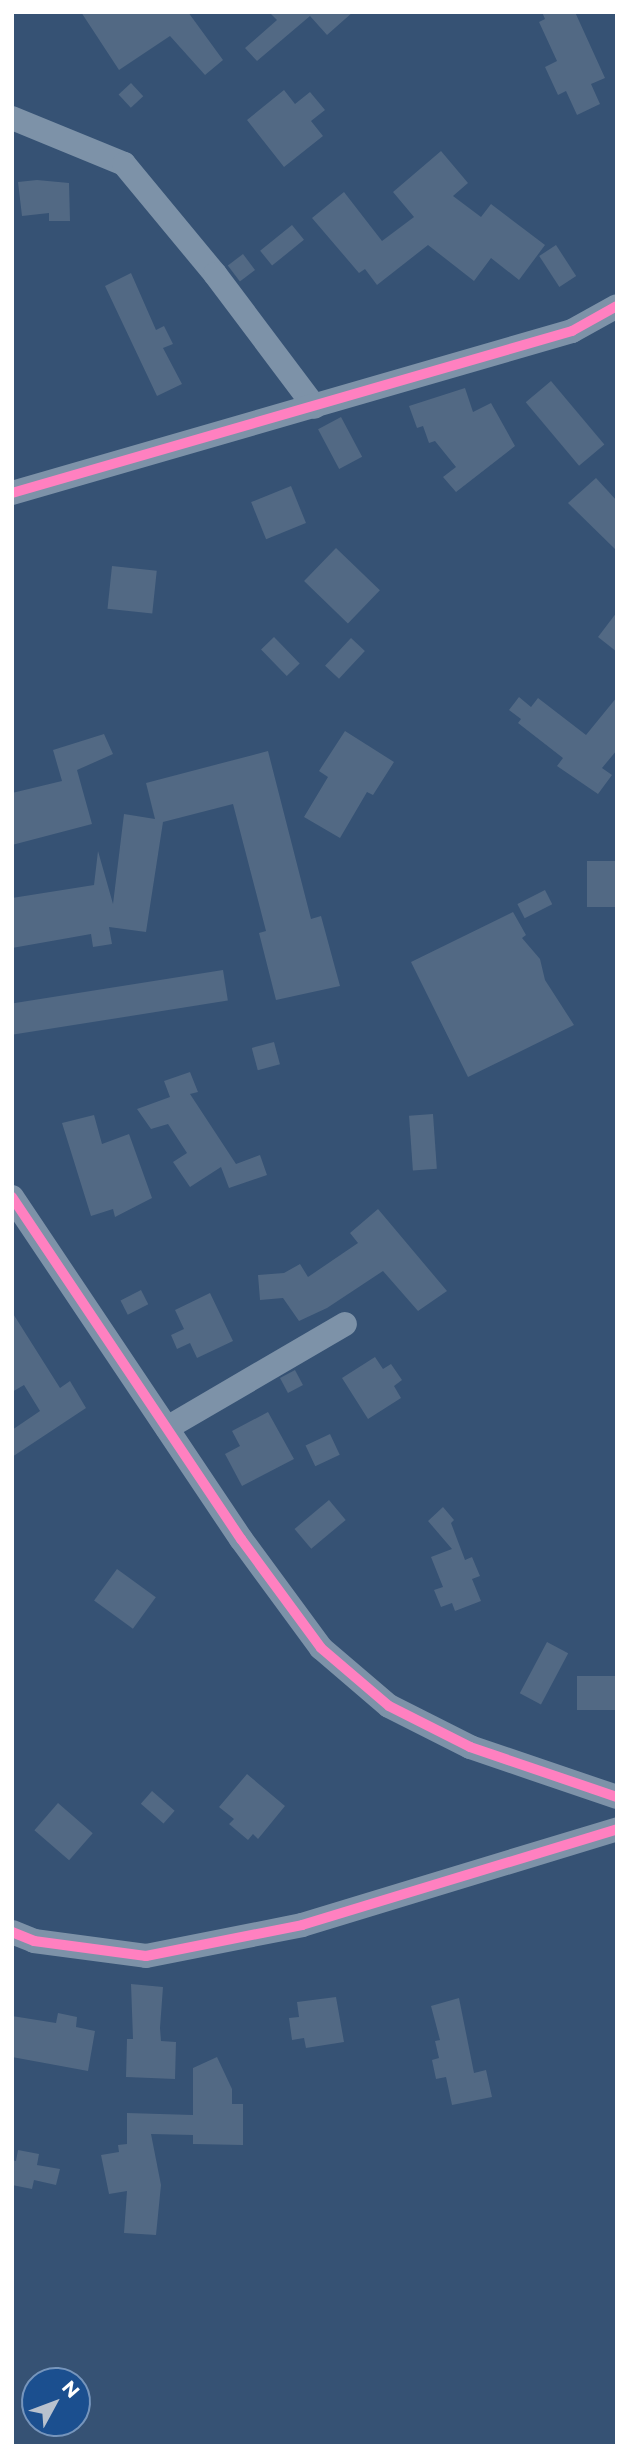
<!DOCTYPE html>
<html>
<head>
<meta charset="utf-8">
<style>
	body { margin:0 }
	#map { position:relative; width:629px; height:2458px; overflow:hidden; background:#365274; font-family:Montserrat,sans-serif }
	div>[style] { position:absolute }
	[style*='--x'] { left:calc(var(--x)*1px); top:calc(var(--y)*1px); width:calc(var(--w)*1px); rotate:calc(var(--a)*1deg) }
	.building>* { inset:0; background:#526984; transform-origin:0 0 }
	.minor>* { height:24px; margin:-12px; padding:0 12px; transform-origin:12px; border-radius:12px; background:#7d92a8 }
	.cycleway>* { height:10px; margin:-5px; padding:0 5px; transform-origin:5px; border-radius:5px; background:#ff80c0 }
	span { translate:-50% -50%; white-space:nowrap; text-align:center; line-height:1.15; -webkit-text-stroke:5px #1b4f8f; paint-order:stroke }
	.frame { position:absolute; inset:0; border:14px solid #fff; pointer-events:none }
	.north { position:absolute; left:21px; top:2367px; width:70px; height:70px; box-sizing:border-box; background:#1b4f8f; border:2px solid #7695bc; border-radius:50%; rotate:49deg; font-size:19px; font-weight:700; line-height:28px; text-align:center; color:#fff }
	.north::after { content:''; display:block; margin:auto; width:24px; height:32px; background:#b9c2ce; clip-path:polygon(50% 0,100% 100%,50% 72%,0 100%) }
</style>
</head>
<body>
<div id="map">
	<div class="building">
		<div style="clip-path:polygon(81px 12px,188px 12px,223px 60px,205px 75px,170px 36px,119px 70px)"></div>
		<div style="clip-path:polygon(269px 12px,353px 12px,327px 35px,310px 16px,257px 61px,245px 48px,277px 20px)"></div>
		<div style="clip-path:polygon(542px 12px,575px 12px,605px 78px,591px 84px,600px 104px,577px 115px,566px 91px,558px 95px,545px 67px,557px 61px,539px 22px,545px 19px)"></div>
		<div style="left:131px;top:83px;width:18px;height:17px;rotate:47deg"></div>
		<div style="clip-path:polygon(284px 90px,295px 104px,310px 92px,325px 110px,311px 121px,323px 136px,284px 167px,247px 120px)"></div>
		<div style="clip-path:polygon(441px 151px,468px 183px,453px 196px,481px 217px,491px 204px,545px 245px,519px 280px,491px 258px,474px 281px,428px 245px,377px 285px,365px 269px,359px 273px,312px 218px,344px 192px,382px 241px,414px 217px,393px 192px)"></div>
		<div style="clip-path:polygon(37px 180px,69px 183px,70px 221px,49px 221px,49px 213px,22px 216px,18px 182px)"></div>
		<div style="left:292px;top:225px;width:19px;height:41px;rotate:51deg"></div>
		<div style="left:556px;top:245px;width:37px;height:20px;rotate:57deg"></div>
		<div style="left:243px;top:254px;width:20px;height:19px;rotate:53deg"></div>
		<div style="clip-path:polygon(131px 273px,156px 330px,164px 326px,173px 344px,163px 348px,182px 384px,157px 396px,105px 286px)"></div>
		<div style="left:551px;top:381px;width:83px;height:33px;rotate:50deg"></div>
		<div style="clip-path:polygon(465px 388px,473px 412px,491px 403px,515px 446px,456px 492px,443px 477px,456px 467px,435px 441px,429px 443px,423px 426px,417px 428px,409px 406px)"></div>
		<div style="left:341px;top:417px;width:45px;height:26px;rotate:62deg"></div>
		<div style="clip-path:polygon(596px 478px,617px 501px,617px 551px,568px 503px)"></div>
		<div style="left:291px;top:486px;width:40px;height:43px;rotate:68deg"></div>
		<div style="left:336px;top:548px;width:61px;height:46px;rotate:44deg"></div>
		<div style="left:112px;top:566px;width:45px;height:43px;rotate:6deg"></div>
		<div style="clip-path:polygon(617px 612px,617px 652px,598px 637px)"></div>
		<div style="left:274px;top:637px;width:37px;height:18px;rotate:46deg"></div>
		<div style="left:351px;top:638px;width:19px;height:38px;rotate:43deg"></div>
		<div style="clip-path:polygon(519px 697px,531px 707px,538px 698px,586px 735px,617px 697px,617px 750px,602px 768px,612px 775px,598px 794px,557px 766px,563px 758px,518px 723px,521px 719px,509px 710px)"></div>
		<div style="clip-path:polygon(345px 731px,394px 762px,373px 795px,367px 792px,340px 838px,304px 817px,328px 777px,319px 771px)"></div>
		<div style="clip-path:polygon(104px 734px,113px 754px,77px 770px,92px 824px,12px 845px,12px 793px,62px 781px,53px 750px)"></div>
		<div style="clip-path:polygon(268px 751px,311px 919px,321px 916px,340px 986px,276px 1000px,259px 933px,266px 931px,233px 804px,163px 822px,146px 932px,109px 927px,112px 944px,93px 947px,91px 934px,12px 948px,12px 898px,94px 885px,98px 851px,113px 904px,124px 814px,155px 819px,146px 783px)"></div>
		<div style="left:617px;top:861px;width:46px;height:30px;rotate:90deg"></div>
		<div style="left:545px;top:890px;width:16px;height:31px;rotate:63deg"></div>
		<div style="clip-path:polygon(513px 912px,526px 935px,522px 938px,540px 959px,545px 980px,574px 1025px,468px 1077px,411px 962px)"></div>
		<div style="left:223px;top:970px;width:31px;height:217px;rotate:81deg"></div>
		<div style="left:274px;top:1042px;width:23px;height:23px;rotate:75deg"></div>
		<div style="clip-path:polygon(190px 1072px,198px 1092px,190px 1094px,236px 1164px,260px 1155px,267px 1175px,229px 1188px,221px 1167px,190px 1187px,173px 1162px,187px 1153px,168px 1124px,151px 1129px,137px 1109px,170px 1097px,164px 1081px)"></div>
		<div style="left:433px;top:1114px;width:55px;height:24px;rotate:86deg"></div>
		<div style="clip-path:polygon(94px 1115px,102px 1144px,129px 1134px,152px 1198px,115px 1217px,113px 1209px,91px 1216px,62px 1123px)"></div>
		<div style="clip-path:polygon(378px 1209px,447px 1291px,418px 1311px,383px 1271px,327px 1308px,299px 1321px,283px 1298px,260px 1300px,258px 1275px,284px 1273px,300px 1264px,308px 1277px,358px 1243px,350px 1233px)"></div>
		<div style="left:141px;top:1290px;width:16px;height:23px;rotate:63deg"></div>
		<div style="clip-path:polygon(210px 1293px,233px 1341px,197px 1358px,190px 1343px,177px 1349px,171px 1335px,184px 1329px,175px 1310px)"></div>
		<div style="clip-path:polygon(12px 1312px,60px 1388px,70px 1381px,86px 1408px,12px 1457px,12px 1430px,40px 1411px,24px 1385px,12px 1392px)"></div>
		<div style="clip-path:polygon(375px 1357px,383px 1369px,391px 1364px,402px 1380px,394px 1386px,401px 1398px,368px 1419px,342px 1378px)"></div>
		<div style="left:295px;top:1370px;width:17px;height:17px;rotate:62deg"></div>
		<div style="clip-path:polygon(268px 1412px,294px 1459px,242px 1486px,225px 1454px,240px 1446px,232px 1431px)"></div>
		<div style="left:330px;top:1434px;width:23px;height:27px;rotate:65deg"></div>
		<div style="left:329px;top:1500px;width:26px;height:45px;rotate:50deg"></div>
		<div style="clip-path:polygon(443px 1507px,454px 1520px,451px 1523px,465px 1560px,472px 1557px,480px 1576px,472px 1579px,481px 1601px,455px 1611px,452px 1603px,441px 1607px,434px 1590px,443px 1587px,431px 1557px,452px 1549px,428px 1521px)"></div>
		<div style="left:117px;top:1569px;width:48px;height:39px;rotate:36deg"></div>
		<div style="left:547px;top:1642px;width:24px;height:58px;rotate:28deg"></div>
		<div style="left:617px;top:1676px;width:34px;height:40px;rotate:90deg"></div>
		<div style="clip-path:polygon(247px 1774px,285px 1806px,258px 1839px,253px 1834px,248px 1840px,229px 1824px,234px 1819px,219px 1807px)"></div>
		<div style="left:152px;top:1791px;width:30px;height:17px;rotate:41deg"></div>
		<div style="left:58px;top:1803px;width:46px;height:36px;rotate:41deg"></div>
		<div style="clip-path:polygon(131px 1984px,163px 1987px,160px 2028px,161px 2041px,176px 2042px,175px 2079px,126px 2077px,127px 2039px,133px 2039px)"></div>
		<div style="clip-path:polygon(336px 1997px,344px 2042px,306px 2048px,304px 2038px,292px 2040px,289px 2018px,299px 2017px,297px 2002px)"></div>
		<div style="clip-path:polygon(459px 1998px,474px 2073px,486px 2070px,492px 2097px,452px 2105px,446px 2077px,436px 2079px,432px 2060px,439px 2058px,435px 2041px,440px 2040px,431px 2006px)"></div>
		<div style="clip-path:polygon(58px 2013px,77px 2017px,76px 2027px,95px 2031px,88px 2071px,12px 2057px,12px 2016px,56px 2023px)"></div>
		<div style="clip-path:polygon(217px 2057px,232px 2089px,232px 2104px,243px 2104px,243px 2145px,193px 2144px,193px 2135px,151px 2134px,161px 2185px,156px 2235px,124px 2233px,127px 2191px,109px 2194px,101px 2155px,119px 2152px,118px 2145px,127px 2144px,127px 2113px,193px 2115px,193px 2068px)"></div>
		<div style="clip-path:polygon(18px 2150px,39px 2154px,37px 2165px,60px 2169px,56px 2185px,34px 2180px,32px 2189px,12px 2185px,12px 2160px,16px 2161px)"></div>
	</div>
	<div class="minor">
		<div style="--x:12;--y:118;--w:121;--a:22.3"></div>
		<div style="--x:124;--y:164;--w:143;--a:50.4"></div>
		<div style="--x:215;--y:274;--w:166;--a:53.1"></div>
		<div style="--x:12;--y:493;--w:583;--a:-16.13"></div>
		<div style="--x:572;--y:331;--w:51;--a:-29.1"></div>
		<div style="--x:12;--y:1197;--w:412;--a:56.2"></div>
		<div style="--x:241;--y:1539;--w:135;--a:53.7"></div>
		<div style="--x:321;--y:1648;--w:89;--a:40.5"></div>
		<div style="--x:389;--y:1706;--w:91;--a:26.8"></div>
		<div style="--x:470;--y:1747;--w:155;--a:18.8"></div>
		<div style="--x:167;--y:1428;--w:206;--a:-30.3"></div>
		<div style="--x:12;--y:1932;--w:24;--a:22"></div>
		<div style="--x:34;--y:1941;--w:113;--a:7.6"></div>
		<div style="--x:146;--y:1956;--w:159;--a:-11.2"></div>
		<div style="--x:302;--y:1925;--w:329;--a:-16.9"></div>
	</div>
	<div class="cycleway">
		<div style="--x:12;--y:493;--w:583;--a:-16.13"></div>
		<div style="--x:572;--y:331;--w:51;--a:-29.1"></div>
		<div style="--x:12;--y:1197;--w:412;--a:56.2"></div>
		<div style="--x:241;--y:1539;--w:135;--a:53.7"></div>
		<div style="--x:321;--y:1648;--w:89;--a:40.5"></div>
		<div style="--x:389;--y:1706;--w:91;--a:26.8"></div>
		<div style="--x:470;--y:1747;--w:155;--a:18.8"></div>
		<div style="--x:12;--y:1932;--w:24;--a:22"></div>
		<div style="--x:34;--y:1941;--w:113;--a:7.6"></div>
		<div style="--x:146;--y:1956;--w:159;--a:-11.2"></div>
		<div style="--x:302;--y:1925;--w:329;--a:-16.9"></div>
	</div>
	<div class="frame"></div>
	<div class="north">N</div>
</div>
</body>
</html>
